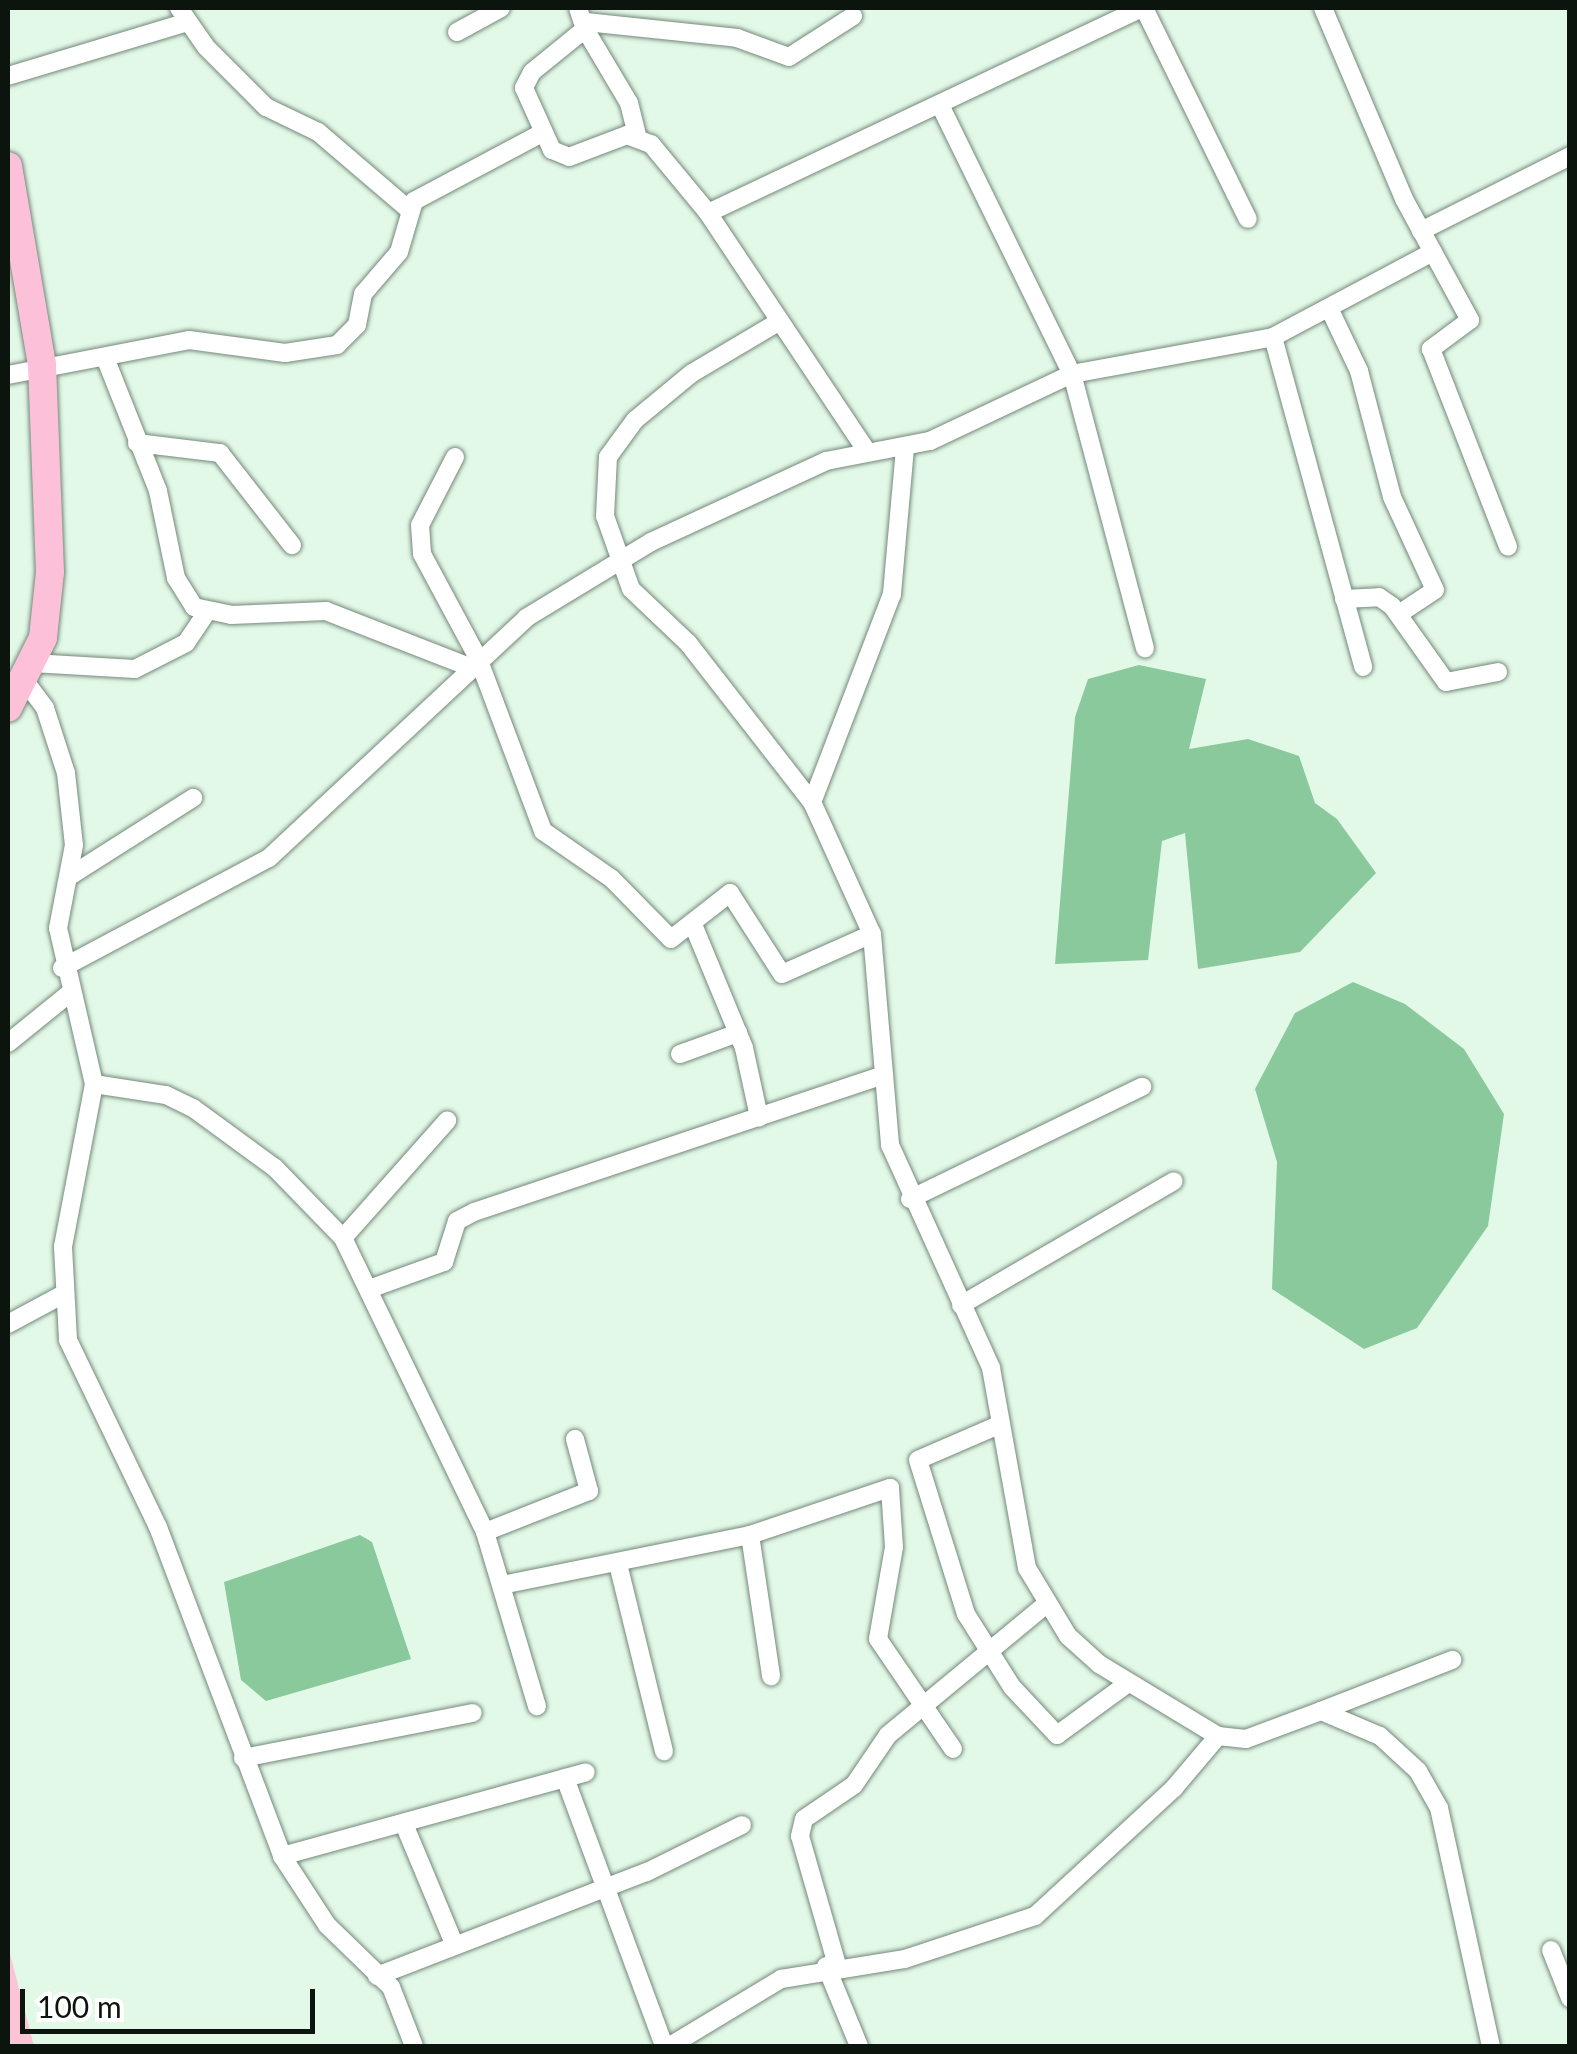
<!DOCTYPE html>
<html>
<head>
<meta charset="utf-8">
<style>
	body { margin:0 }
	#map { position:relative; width:1577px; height:2054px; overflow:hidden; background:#e3f9e8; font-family:Lato,sans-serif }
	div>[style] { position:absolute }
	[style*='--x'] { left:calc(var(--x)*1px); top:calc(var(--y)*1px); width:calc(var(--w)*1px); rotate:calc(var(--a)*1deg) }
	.green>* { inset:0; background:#fdc4d8 }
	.water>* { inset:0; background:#8ac99c }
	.roads { filter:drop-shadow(0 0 2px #748879) drop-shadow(0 0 2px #748879) }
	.street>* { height:18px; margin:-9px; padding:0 9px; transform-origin:9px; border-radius:9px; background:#fff }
	.primary>* { height:28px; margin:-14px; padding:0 14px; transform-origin:14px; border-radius:14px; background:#fcc1d8 }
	span { translate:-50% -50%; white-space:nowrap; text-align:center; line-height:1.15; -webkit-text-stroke:8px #fff; paint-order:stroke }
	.frame { position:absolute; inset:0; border:10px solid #0c140e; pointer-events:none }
	.scale { position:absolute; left:20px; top:1989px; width:295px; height:45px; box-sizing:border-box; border:5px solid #0c140e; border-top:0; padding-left:12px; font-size:30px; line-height:35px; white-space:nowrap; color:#0c140e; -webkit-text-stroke:8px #fff; paint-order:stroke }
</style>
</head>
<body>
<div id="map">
	<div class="green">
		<div style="clip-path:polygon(8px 1946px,34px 2046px,8px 2046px)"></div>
	</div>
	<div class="water">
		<div style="clip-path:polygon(1139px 665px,1206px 679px,1189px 749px,1248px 739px,1299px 756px,1315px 803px,1337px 819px,1376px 873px,1300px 952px,1198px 969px,1185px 833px,1162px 841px,1148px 960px,1055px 964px,1075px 717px,1088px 679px)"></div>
		<div style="clip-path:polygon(1353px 982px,1405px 1004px,1464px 1049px,1504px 1114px,1488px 1226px,1417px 1328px,1364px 1349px,1272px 1289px,1277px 1162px,1255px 1089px,1295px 1013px)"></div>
		<div style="clip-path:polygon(360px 1535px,372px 1542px,411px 1659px,266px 1701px,241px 1680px,224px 1582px)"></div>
	</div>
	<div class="roads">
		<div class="street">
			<div style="--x:179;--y:8;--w:47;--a:55.3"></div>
			<div style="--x:206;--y:47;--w:85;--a:45"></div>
			<div style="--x:266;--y:107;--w:58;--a:25.7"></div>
			<div style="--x:318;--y:132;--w:118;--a:40.5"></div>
			<div style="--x:578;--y:8;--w:22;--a:72"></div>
			<div style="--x:585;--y:29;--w:68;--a:140.9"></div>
			<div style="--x:532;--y:72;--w:18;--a:117"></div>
			<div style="--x:524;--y:88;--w:68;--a:65.7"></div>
			<div style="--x:552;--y:150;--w:18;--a:22"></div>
			<div style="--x:569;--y:157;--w:62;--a:-20.8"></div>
			<div style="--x:627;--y:135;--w:26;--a:21"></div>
			<div style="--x:651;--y:144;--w:89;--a:50.4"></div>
			<div style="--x:708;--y:213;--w:286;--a:56.3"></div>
			<div style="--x:1144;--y:8;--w:235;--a:63.8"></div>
			<div style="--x:1323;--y:8;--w:207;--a:67"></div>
			<div style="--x:1404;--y:199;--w:138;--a:61.4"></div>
			<div style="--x:1470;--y:320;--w:49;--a:143.4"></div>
			<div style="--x:1431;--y:349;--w:212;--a:68.7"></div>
			<div style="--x:586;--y:22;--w:152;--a:6"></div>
			<div style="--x:737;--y:38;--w:55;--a:20.1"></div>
			<div style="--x:789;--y:57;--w:76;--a:-32.6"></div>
			<div style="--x:585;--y:29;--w:86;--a:59.3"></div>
			<div style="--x:629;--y:103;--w:32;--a:76"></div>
			<div style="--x:457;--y:32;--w:50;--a:-28.6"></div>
			<div style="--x:8;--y:76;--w:188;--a:-16.7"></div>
			<div style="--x:942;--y:109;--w:295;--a:63.9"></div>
			<div style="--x:1072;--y:374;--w:284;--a:75.1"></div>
			<div style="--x:708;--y:213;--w:480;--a:-25.3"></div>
			<div style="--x:1421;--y:231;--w:167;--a:-26.7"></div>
			<div style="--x:1329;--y:308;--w:70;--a:64.5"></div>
			<div style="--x:1359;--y:371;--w:130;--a:75.3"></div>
			<div style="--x:1392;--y:497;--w:102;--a:65.2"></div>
			<div style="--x:1435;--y:590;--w:43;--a:146.3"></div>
			<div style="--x:780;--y:321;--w:102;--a:149.4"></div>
			<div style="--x:692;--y:373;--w:74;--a:140.5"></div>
			<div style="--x:635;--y:420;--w:46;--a:126.1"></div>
			<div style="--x:608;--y:457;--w:59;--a:92.9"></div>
			<div style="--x:605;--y:516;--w:77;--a:70.4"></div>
			<div style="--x:631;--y:589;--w:79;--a:43.5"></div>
			<div style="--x:688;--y:643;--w:202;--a:52.1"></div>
			<div style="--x:1273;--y:337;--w:342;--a:74.7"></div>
			<div style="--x:106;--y:360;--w:141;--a:68.3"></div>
			<div style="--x:158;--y:491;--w:89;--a:78.3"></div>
			<div style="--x:176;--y:578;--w:34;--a:58"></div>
			<div style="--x:194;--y:607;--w:38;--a:12"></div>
			<div style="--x:231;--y:615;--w:95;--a:-2.4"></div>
			<div style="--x:326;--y:611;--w:155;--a:21.3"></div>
			<div style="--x:8;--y:375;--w:184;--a:-10.9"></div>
			<div style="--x:189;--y:340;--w:97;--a:7.7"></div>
			<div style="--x:285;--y:353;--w:53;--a:-8.7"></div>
			<div style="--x:337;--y:345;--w:28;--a:-45"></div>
			<div style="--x:357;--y:325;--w:32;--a:-79"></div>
			<div style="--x:363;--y:294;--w:55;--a:-49.4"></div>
			<div style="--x:399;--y:252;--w:53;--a:-73.6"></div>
			<div style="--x:414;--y:201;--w:145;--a:-28"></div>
			<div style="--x:137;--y:443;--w:84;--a:6.9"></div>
			<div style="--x:220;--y:453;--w:117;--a:52"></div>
			<div style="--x:905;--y:448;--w:147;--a:95.1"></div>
			<div style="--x:892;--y:594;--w:223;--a:111"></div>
			<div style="--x:812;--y:802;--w:145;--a:65.6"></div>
			<div style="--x:872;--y:934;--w:212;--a:85.1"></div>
			<div style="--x:890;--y:1145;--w:245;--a:65.6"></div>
			<div style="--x:991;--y:1368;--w:203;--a:79.8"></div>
			<div style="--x:1027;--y:1568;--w:79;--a:58.9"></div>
			<div style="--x:1068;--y:1636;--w:42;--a:42.1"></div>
			<div style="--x:1099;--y:1664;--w:139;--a:31.2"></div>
			<div style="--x:1218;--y:1736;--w:28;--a:6"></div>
			<div style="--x:1246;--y:1739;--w:80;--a:-20.5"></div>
			<div style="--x:1321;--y:1711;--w:64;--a:23"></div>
			<div style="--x:1380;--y:1736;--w:52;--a:42.6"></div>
			<div style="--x:1418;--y:1771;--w:43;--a:60.4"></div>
			<div style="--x:1439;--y:1808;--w:244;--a:77.7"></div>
			<div style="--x:455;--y:457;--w:76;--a:117.2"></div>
			<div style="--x:420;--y:525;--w:29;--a:86"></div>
			<div style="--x:422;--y:554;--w:118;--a:61.7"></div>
			<div style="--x:478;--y:658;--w:185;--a:69.4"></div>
			<div style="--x:543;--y:831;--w:84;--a:34.8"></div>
			<div style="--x:612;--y:879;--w:84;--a:45.5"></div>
			<div style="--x:671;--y:939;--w:75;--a:-37.9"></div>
			<div style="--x:730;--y:893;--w:96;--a:57.3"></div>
			<div style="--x:782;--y:974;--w:98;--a:-24"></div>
			<div style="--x:1344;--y:599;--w:35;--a:-3"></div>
			<div style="--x:1379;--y:597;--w:16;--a:35"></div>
			<div style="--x:1392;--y:606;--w:93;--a:54.6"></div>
			<div style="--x:1446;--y:682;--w:53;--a:-10.9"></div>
			<div style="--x:32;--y:663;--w:103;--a:3.3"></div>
			<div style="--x:135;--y:669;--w:57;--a:-27"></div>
			<div style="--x:186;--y:643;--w:37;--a:-56"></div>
			<div style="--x:24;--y:680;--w:35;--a:53"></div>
			<div style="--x:45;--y:708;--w:68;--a:72.1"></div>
			<div style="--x:66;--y:773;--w:72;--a:83.7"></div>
			<div style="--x:74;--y:845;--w:85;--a:100.9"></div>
			<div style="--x:58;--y:928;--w:160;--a:77"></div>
			<div style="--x:94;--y:1084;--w:166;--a:100.8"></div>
			<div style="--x:63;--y:1247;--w:93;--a:86.9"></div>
			<div style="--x:68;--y:1340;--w:208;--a:64.3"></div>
			<div style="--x:158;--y:1527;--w:352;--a:69.3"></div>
			<div style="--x:282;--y:1856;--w:82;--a:56.9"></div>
			<div style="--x:327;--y:1925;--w:89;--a:44.1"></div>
			<div style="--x:391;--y:1987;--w:63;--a:68.7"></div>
			<div style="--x:70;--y:876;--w:146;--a:-32.4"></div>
			<div style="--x:694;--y:927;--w:131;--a:67.5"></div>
			<div style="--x:744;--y:1048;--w:71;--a:77.7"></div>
			<div style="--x:62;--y:968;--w:234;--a:-28"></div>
			<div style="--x:269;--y:858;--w:352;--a:-43"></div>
			<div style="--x:526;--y:618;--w:146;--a:-31.3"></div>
			<div style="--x:651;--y:542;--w:193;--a:-24.8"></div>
			<div style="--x:826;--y:461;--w:106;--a:-10.9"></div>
			<div style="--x:930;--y:441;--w:157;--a:-25.3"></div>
			<div style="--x:1072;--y:374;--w:204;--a:-10.4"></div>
			<div style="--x:1273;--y:337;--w:181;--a:-28"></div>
			<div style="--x:8;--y:1043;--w:80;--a:-38.9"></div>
			<div style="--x:680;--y:1054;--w:62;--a:-19.9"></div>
			<div style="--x:94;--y:1084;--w:73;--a:8.7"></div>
			<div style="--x:166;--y:1095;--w:30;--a:26"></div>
			<div style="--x:193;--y:1108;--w:102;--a:36.2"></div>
			<div style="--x:275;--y:1168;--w:98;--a:45.8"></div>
			<div style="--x:343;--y:1238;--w:326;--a:64.2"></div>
			<div style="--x:485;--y:1532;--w:182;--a:73.4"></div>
			<div style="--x:910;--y:1199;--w:258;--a:-25.8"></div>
			<div style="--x:343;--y:1238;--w:157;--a:-48.4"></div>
			<div style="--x:372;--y:1288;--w:77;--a:-19.9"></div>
			<div style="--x:444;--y:1262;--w:43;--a:-72.4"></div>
			<div style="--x:457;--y:1221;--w:19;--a:-28"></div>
			<div style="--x:474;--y:1212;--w:428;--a:-18.5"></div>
			<div style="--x:961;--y:1305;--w:246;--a:-30.2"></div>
			<div style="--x:8;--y:1324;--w:59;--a:-28.3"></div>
			<div style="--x:1001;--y:1424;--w:90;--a:156.6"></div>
			<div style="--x:918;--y:1460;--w:161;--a:72.7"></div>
			<div style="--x:966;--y:1614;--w:86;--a:57.8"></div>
			<div style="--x:1012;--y:1687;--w:66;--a:46.8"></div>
			<div style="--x:1057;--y:1735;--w:87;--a:-36.1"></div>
			<div style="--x:485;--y:1532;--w:112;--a:-21.5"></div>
			<div style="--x:589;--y:1491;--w:54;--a:-105.1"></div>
			<div style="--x:750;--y:1535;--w:143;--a:81.5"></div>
			<div style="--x:618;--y:1564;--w:193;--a:76.2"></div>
			<div style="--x:502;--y:1585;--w:253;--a:-11.4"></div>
			<div style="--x:750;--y:1535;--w:148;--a:-18.6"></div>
			<div style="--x:890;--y:1488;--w:59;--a:86.1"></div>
			<div style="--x:894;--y:1547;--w:93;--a:99.9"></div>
			<div style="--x:878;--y:1639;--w:133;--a:55.7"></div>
			<div style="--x:1321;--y:1711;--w:141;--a:-21.3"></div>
			<div style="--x:243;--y:1758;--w:234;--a:-11.1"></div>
			<div style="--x:565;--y:1778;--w:286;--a:69.7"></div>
			<div style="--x:404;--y:1824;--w:132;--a:67.3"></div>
			<div style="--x:282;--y:1856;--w:315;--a:-15.4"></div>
			<div style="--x:1551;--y:1950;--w:52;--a:68.4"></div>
			<div style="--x:837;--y:1965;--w:134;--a:-106"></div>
			<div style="--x:800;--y:1836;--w:17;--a:-77"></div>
			<div style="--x:804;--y:1819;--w:60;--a:-34.2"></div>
			<div style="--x:854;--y:1785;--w:60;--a:-55.8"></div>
			<div style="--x:888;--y:1735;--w:204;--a:-39.6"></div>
			<div style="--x:826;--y:1966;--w:87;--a:67.6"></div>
			<div style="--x:377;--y:1976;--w:289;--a:-21.1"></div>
			<div style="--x:647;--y:1872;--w:106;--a:-26.3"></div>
			<div style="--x:670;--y:2046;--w:130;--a:-31.1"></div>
			<div style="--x:781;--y:1979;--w:126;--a:-9.2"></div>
			<div style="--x:905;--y:1959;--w:137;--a:-18.3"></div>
			<div style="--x:1035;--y:1916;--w:189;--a:-42.6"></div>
			<div style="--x:1174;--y:1788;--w:68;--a:-49.8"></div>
		</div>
		<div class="primary">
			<div style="--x:8;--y:166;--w:201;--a:80.3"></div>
			<div style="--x:42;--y:364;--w:208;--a:87.8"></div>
			<div style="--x:50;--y:572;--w:66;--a:96.1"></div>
			<div style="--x:43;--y:638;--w:78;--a:116.6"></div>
		</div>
	</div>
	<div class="frame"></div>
	<div class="scale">100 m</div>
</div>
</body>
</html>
